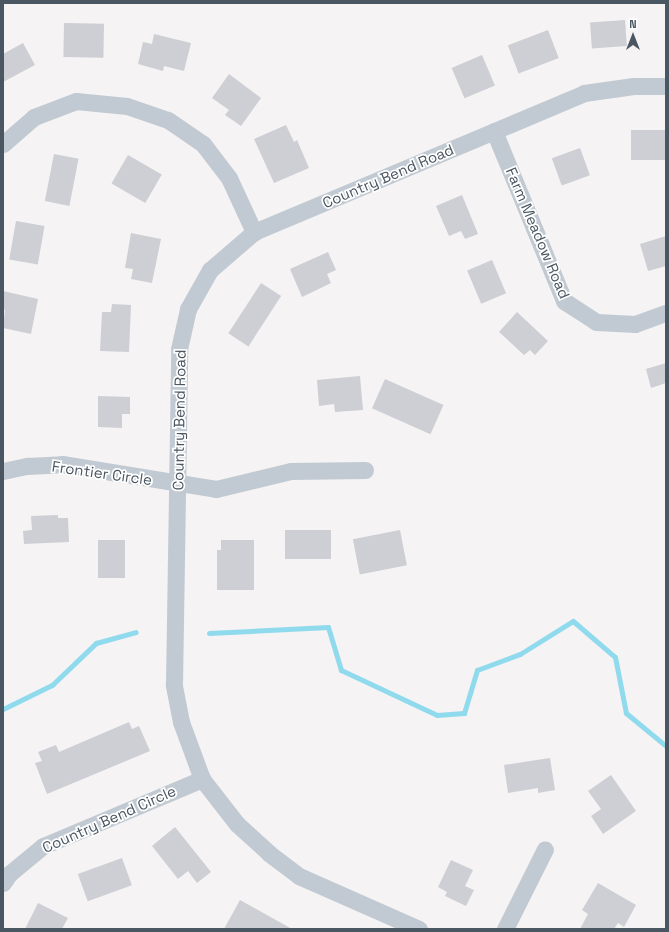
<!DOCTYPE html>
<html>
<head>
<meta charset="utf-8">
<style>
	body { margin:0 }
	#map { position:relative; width:669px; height:932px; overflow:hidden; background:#f5f3f3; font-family:"Space Grotesk",sans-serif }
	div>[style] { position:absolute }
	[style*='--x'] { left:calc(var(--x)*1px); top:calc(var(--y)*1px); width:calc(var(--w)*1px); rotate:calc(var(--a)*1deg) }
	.stream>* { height:5px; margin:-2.5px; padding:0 2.5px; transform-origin:2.5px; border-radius:2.5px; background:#90daee }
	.building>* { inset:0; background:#cdcfd5; transform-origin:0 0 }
	.street>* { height:17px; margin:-8.5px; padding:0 8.5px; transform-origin:8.5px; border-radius:8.5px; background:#c1cad2 }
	span { translate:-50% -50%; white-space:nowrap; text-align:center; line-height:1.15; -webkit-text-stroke:3.5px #fff; paint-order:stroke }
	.street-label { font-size:15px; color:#4a5661 }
	.frame { position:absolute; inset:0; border:4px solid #4a5661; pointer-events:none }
	.north { position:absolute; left:613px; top:16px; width:40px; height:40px; -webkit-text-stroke:3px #fff; paint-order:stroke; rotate:0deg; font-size:11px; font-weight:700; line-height:16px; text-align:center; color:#4a5661 }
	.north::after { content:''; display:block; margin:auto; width:14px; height:18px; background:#4a5661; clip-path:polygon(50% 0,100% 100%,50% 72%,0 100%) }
</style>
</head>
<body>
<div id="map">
	<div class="stream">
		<div style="--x:209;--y:633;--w:119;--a:-2.9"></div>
		<div style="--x:328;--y:627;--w:45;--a:73.2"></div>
		<div style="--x:341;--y:670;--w:106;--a:25.1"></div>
		<div style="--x:437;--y:715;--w:27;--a:-4"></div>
		<div style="--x:464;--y:713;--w:45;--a:-73.2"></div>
		<div style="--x:477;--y:670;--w:46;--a:-20.4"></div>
		<div style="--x:520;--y:654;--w:62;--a:-31.9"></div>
		<div style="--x:573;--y:621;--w:55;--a:40.6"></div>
		<div style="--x:615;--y:657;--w:57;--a:78.9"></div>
		<div style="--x:626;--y:713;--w:52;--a:39.5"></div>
		<div style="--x:3;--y:709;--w:55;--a:-26.1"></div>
		<div style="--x:52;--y:685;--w:61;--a:-43.7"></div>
		<div style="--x:96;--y:643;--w:41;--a:-15.4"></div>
	</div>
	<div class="building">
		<div style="left:625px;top:20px;width:26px;height:35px;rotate:86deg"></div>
		<div style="left:64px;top:23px;width:40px;height:34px;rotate:1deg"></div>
		<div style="left:548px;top:30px;width:30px;height:43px;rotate:69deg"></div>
		<div style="clip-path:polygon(154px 34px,191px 43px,184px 71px,164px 66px,163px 71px,138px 64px,143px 42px,152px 44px)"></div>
		<div style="clip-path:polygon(23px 43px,35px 65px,3px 82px,3px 54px)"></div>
		<div style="left:482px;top:55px;width:33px;height:33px;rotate:67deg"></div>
		<div style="clip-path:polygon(229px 74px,261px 98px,241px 126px,225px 115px,229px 110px,212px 98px)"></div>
		<div style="clip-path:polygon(286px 125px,294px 142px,297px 140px,309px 168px,274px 183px,254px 139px)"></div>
		<div style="left:631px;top:130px;width:35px;height:30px"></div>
		<div style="left:580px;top:148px;width:29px;height:30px;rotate:70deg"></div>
		<div style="left:54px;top:154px;width:25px;height:48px;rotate:11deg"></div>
		<div style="left:128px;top:155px;width:39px;height:33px;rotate:30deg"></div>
		<div style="clip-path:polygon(462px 195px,478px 234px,465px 239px,461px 231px,449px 236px,436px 206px)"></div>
		<div style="left:16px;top:221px;width:29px;height:39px;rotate:10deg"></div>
		<div style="clip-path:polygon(131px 233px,161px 239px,152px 283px,131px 279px,133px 269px,125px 268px)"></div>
		<div style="clip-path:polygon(666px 236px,666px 266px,648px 271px,640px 244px)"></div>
		<div style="clip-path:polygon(328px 252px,336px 270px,327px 274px,331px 283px,302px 297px,290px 269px)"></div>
		<div style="left:492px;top:260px;width:36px;height:27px;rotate:67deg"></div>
		<div style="left:261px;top:283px;width:24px;height:60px;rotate:33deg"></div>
		<div style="clip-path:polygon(3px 291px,38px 299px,31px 334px,3px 328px,5px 310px,3px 309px)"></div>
		<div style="clip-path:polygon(112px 304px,131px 305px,129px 352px,100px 351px,102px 312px,111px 312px)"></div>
		<div style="clip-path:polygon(517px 312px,548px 341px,535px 355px,530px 350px,524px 355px,499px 332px)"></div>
		<div style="clip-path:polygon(666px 363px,666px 383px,651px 388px,646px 369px)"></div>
		<div style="clip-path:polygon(360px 376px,363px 410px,335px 412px,334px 404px,319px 406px,317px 380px)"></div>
		<div style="left:385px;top:379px;width:64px;height:32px;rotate:24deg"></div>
		<div style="clip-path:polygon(98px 396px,130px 397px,130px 414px,122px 414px,122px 428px,98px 427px)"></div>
		<div style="clip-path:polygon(58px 515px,58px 518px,68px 518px,69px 542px,24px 544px,23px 531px,32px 530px,31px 516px)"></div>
		<div style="left:331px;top:530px;width:29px;height:46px;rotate:90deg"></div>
		<div style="left:400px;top:530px;width:36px;height:48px;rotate:79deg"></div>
		<div style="left:98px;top:540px;width:27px;height:38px"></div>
		<div style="clip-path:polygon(221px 540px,254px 540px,254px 590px,217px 590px,217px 550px,221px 550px)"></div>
		<div style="clip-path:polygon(129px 722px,132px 729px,139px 726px,150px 751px,47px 794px,35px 763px,42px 761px,38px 752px,56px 745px,59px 752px)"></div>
		<div style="clip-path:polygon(550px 758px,555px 790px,538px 793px,538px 788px,508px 793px,504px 765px)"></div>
		<div style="clip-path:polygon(611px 775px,636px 811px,603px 834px,591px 816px,601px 809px,588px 791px)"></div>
		<div style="clip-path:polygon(175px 827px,211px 872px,197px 883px,188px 871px,178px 879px,152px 846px)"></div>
		<div style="left:122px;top:858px;width:29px;height:47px;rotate:70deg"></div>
		<div style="clip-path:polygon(451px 860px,473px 870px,465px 886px,474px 890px,466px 906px,445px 896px,447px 892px,438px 887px)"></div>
		<div style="clip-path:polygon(598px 883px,636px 905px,624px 927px,618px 923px,614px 929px,580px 929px,588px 914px,582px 910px)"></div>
		<div style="clip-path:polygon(240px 900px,292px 929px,224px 929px)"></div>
		<div style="clip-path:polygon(38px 903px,68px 918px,62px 929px,25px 929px)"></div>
	</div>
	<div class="street">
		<div style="--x:494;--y:131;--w:184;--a:67.6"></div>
		<div style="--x:564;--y:301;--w:38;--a:33"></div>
		<div style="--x:596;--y:322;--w:39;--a:3"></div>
		<div style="--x:635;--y:324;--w:33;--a:-20"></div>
		<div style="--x:3;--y:144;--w:41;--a:-41.1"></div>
		<div style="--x:34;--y:117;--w:45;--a:-20.9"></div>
		<div style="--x:76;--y:101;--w:51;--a:5.6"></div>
		<div style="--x:127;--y:106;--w:43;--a:18.9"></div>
		<div style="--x:168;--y:120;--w:42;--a:34.4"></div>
		<div style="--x:203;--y:144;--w:43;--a:52.6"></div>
		<div style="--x:229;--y:178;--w:60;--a:65.2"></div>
		<div style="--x:3;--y:471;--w:25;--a:-12"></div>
		<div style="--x:27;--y:466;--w:35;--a:-3"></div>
		<div style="--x:62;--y:464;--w:156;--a:9.2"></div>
		<div style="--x:216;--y:489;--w:77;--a:-13.5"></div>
		<div style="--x:291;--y:471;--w:74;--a:-0.8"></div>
		<div style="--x:3;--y:883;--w:11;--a:-56"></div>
		<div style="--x:9;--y:874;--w:44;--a:-39.5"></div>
		<div style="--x:43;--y:846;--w:173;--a:-22.8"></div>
		<div style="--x:419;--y:929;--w:131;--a:-156.2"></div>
		<div style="--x:299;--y:876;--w:38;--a:-143"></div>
		<div style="--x:269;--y:853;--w:43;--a:-137.8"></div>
		<div style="--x:237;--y:824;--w:57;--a:-127.9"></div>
		<div style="--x:202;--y:779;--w:61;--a:-110.2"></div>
		<div style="--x:181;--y:722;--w:38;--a:-101"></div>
		<div style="--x:174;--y:685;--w:336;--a:-89.1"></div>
		<div style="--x:179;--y:349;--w:41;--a:-77.3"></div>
		<div style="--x:188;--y:309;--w:45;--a:-60.6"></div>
		<div style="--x:210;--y:270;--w:58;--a:-40.8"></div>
		<div style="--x:254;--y:232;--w:358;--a:-22.8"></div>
		<div style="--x:584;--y:93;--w:50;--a:-8"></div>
		<div style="--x:634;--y:86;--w:32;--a:0"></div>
		<div style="--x:505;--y:929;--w:89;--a:-63.4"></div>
	</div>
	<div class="street-label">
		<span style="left:388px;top:176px;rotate:-23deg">Country Bend Road</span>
		<span style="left:538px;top:233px;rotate:67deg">Farm Meadow Road</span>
		<span style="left:179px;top:420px;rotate:-89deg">Country Bend Road</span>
		<span style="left:102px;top:473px;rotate:8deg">Frontier Circle</span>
		<span style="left:109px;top:819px;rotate:-24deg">Country Bend Circle</span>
	</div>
	<div class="frame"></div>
	<div class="north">N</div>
</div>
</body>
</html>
